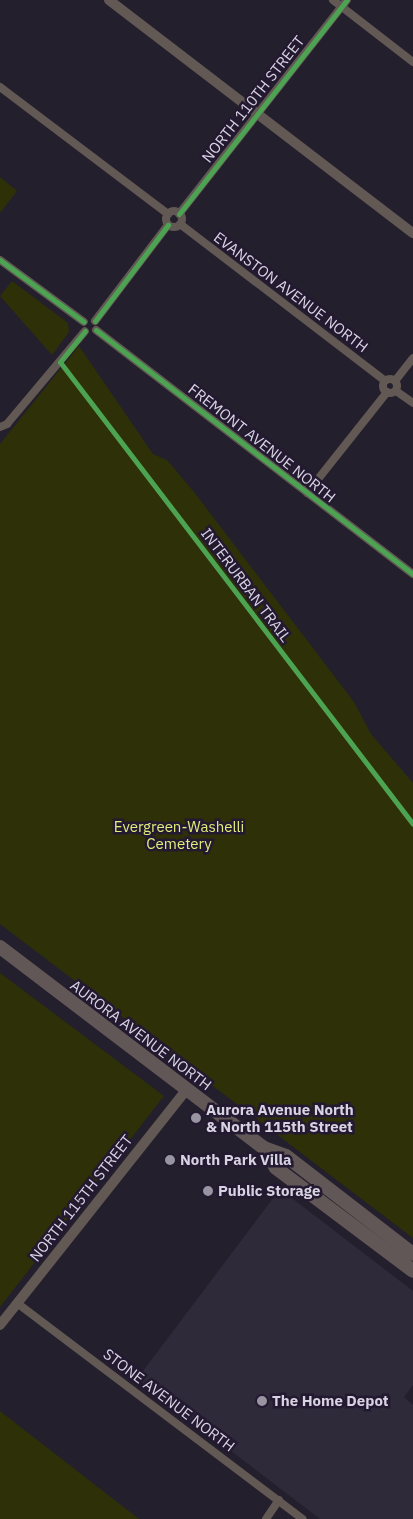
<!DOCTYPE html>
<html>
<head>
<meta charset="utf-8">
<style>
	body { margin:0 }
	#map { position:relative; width:413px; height:1519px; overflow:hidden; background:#241f2c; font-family:"IBM Plex Sans",sans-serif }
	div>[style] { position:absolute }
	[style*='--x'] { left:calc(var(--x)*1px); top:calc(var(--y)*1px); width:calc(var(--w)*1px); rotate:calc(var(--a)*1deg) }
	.commercial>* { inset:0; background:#2e2a3a }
	.green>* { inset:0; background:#2e3008 }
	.minor>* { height:8px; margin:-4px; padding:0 4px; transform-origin:4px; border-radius:4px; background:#625854 }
	.minor>.ring { margin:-4px; padding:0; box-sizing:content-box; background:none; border:8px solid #625854; border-radius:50% }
	.tertiary>* { height:10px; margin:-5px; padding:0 5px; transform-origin:5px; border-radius:5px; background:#625854 }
	.trunk>* { height:14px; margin:-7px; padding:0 7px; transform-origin:7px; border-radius:7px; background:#625757 }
	.cycleway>* { height:5px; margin:-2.5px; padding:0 2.5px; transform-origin:2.5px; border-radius:2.5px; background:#4ca352 }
	.dots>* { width:14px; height:14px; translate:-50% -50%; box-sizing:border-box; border:2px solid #231a31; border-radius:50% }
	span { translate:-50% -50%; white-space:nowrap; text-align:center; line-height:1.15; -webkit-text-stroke:5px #231a31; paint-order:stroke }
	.street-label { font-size:15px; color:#d8d3e2 }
	.park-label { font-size:15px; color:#e1ed7a }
	.poi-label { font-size:15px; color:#d8d3e2; font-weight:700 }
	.left { translate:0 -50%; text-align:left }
</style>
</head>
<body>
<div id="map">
	<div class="commercial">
		<div style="clip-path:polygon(280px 1189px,413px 1291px,413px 1385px,404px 1397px,413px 1405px,413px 1519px,320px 1519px,137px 1379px)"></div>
	</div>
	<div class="green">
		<div style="clip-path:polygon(0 177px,17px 191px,0 213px)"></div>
		<div style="clip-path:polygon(12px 281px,68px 323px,69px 332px,52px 355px,0 296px)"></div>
		<div style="clip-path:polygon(79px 346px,153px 454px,167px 460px,194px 492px,354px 702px,371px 734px,413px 783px,413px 1238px,0 924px,0 444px)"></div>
		<div style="clip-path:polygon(0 973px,164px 1096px,0 1307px)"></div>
		<div style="clip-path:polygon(0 1411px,139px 1519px,0 1519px)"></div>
	</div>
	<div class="minor">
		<div style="--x:333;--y:0;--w:101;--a:37.8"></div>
		<div style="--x:0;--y:87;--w:211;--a:37.1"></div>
		<div class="ring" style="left:166px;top:211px;width:8px;height:8px"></div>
		<div style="--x:179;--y:214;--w:272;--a:-51.9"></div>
		<div style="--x:180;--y:224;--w:258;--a:37.4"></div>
		<div style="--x:0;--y:260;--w:104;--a:36.4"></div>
		<div style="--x:95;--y:321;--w:121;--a:-52.8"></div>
		<div style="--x:96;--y:330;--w:400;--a:37.6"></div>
		<div class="ring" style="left:383px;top:379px;width:6px;height:6px"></div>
		<div style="--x:395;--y:381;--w:29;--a:-52"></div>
		<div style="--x:396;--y:391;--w:21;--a:35"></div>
		<div style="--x:0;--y:427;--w:8;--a:-23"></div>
		<div style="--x:7;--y:424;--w:121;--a:-50"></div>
		<div style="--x:307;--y:493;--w:129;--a:-51.6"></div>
		<div style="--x:17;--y:1303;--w:358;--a:37.1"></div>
		<div style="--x:266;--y:1519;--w:23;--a:-56"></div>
	</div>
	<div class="tertiary">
		<div style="--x:109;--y:0;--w:383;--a:37.5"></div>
		<div style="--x:0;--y:1325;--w:300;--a:-51.6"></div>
	</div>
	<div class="trunk">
		<div style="--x:0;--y:947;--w:332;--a:37.3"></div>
		<div style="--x:264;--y:1148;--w:23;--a:20"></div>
		<div style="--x:286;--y:1156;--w:160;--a:37.7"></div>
		<div style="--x:264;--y:1148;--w:23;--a:59"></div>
		<div style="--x:276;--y:1168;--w:171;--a:36.9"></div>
	</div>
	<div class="cycleway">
		<div style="--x:179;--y:214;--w:272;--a:-51.9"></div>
		<div style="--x:0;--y:260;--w:104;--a:36.4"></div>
		<div style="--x:95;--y:321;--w:121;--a:-52.8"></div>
		<div style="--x:96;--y:330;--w:400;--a:37.6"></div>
		<div style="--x:85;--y:331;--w:40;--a:129"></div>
		<div style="--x:60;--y:362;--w:581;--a:52.62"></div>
	</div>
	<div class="dots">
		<div style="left:196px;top:1118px;background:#9994a2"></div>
		<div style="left:170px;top:1160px;background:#9994a2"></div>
		<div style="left:208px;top:1191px;background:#9994a2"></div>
		<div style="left:262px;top:1401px;background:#9994a2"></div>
	</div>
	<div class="street-label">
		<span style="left:253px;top:99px;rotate:-52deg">NORTH 110TH STREET</span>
		<span style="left:291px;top:292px;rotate:37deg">EVANSTON AVENUE NORTH</span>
		<span style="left:262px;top:443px;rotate:38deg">FREMONT AVENUE NORTH</span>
		<span style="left:246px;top:585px;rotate:53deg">INTERURBAN TRAIL</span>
		<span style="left:141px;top:1035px;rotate:37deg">AURORA AVENUE NORTH</span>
		<span style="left:81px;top:1198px;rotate:-52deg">NORTH 115TH STREET</span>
		<span style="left:169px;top:1400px;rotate:37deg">STONE AVENUE NORTH</span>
	</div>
	<div class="park-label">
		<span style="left:179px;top:835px">Evergreen-Washelli<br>Cemetery</span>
	</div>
	<div class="poi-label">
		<span class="left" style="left:206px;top:1118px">Aurora Avenue North<br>&amp; North 115th Street</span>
		<span class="left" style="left:180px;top:1160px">North Park Villa</span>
		<span class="left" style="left:218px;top:1191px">Public Storage</span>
		<span class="left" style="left:272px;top:1401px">The Home Depot</span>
	</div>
</div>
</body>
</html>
